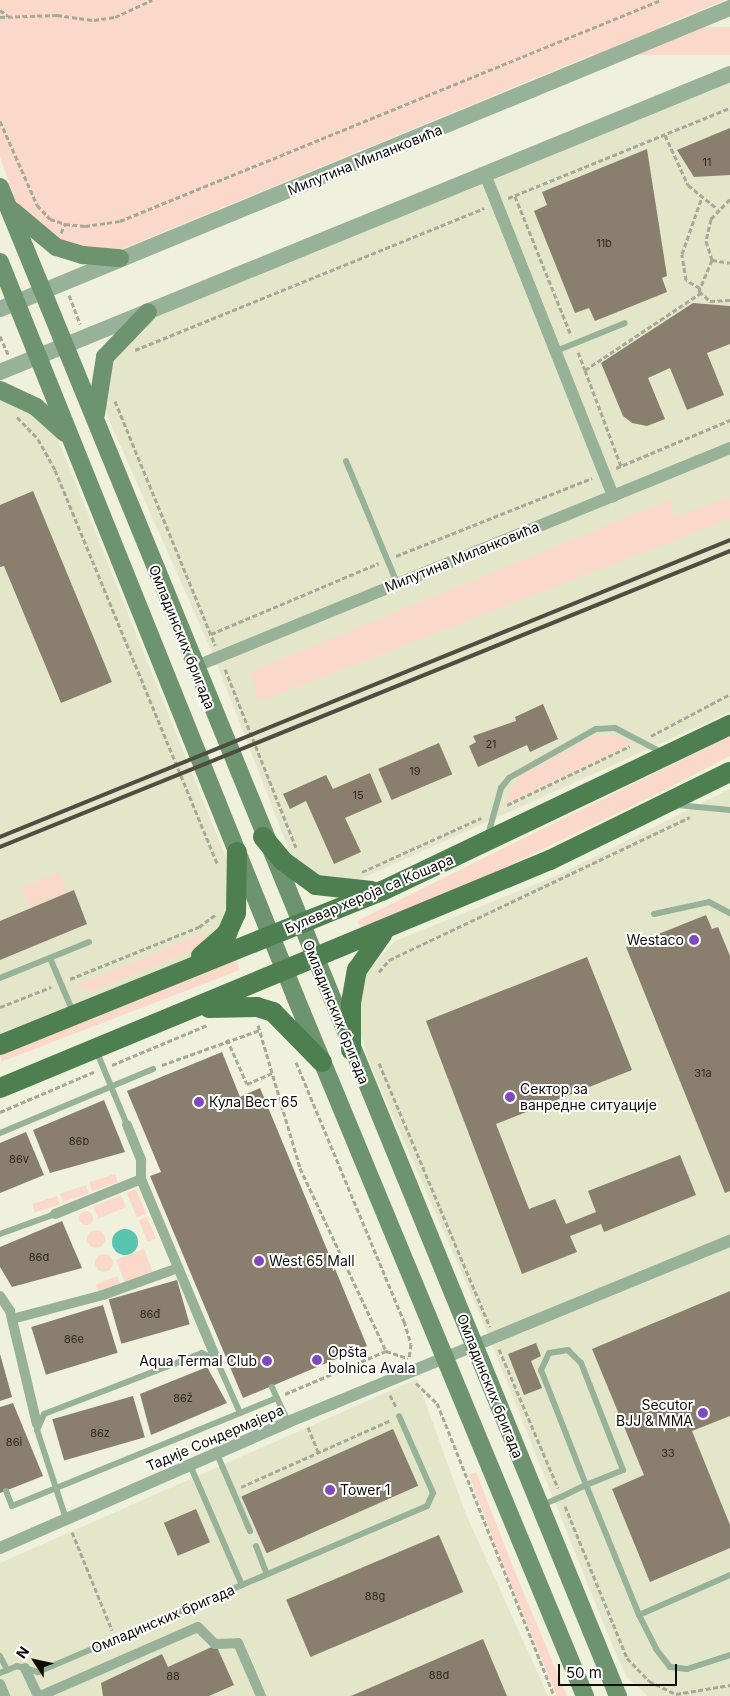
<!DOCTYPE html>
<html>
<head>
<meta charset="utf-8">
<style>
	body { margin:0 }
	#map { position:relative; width:730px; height:1696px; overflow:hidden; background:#eff1dc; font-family:Inter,sans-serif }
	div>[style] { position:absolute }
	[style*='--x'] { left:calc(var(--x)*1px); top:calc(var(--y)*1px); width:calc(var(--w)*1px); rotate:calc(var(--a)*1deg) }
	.built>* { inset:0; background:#e3e6c9 }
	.green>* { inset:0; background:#fbd9ca; transform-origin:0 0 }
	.round { border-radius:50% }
	.water>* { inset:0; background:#57c3b0 }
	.building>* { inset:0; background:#8a7f6e; transform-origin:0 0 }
	.path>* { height:3px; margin-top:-1.5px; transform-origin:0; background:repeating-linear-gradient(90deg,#a7a998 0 5px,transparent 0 7.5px) }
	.service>* { height:6px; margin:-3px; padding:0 3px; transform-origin:3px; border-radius:3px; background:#98b299 }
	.pedestrian>* { height:10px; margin:-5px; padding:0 5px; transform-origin:5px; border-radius:5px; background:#98b299 }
	.minor>* { height:12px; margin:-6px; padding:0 6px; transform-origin:6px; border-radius:6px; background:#98b299 }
	.tertiary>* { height:16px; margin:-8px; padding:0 8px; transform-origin:8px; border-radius:8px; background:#98b299 }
	.secondary>* { height:18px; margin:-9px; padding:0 9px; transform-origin:9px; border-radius:9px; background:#6d946f }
	.primary>* { height:20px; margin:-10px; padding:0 10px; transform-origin:10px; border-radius:10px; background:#4d7f51 }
	.rail>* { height:4px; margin:-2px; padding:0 2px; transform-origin:2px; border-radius:2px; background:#4d4d42 }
	.dots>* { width:14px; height:14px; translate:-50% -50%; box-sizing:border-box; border:2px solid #fff; border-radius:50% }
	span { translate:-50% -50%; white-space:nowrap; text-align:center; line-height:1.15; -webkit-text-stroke:4px #fff; paint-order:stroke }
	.number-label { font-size:11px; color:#2d2a21 }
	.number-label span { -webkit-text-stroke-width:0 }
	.street-label { font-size:14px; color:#0e0e07 }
	.poi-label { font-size:14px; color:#0e0e07 }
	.right { translate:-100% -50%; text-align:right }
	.left { translate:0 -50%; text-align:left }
	.north { position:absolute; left:10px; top:1636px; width:50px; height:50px; -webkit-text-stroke:4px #fff; paint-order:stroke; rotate:305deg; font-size:14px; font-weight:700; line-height:20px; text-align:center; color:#0e0e07 }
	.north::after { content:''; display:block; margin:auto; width:18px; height:22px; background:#0e0e07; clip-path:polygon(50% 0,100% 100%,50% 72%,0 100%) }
	.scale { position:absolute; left:558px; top:1664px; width:119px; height:22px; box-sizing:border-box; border:2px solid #0e0e07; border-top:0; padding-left:6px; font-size:15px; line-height:18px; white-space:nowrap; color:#0e0e07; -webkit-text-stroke:4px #fff; paint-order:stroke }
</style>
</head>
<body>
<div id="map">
	<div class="built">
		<div style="clip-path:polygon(730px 74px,730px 712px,350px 884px,331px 882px,292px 858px,215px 659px,110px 422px,101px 393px,103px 370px,149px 314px)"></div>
		<div style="clip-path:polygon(0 394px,53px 427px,233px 875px,223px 948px,0 1046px)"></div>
		<div style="clip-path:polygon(730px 789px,730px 1696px,648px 1696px,627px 1677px,613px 1647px,476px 1305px,370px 1064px,357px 1022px,364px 975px,395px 941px,558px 875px)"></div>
		<div style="clip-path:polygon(417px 1379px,465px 1512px,548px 1696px,0 1696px,0 1563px)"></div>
	</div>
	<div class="green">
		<div style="clip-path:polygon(0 0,725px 0,122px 249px,98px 250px,58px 242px,17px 205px,0 157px)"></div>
		<div style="left:730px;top:27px;width:28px;height:701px;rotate:90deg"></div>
		<div style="clip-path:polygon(730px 497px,730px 519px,258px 702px,250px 672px,671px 499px,673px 517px)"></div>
		<div style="clip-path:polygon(615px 735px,634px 743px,503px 805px,518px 777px,593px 736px)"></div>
		<div style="clip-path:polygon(730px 736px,730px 756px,651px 797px,483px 878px,361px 928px,357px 921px)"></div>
		<div style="left:59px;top:872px;width:21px;height:41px;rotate:67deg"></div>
		<div style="clip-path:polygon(204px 933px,210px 937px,191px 950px,93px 991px,73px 987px)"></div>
		<div style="left:235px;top:957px;width:14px;height:255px;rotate:69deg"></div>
		<div style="left:115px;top:1174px;width:9px;height:27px;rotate:72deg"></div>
		<div style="left:86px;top:1185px;width:9px;height:27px;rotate:72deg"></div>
		<div style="left:136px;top:1189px;width:27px;height:10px;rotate:68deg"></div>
		<div style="left:121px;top:1195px;width:13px;height:30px;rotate:67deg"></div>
		<div style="left:57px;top:1196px;width:9px;height:26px;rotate:72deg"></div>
		<div class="round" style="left:79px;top:1211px;width:14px;height:14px"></div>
		<div style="left:147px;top:1217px;width:23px;height:9px;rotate:67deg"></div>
		<div class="round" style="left:87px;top:1230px;width:18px;height:18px"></div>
		<div style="left:144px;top:1249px;width:26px;height:30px;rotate:69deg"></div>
		<div class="round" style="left:95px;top:1254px;width:18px;height:18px"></div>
		<div style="left:117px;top:1276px;width:11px;height:23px;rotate:68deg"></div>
		<div style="clip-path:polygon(476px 1472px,517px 1577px,567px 1696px,557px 1696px,508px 1578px,469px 1475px)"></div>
	</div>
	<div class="water">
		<div class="round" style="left:112px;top:1229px;width:26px;height:26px"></div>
	</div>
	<div class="building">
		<div style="clip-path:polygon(730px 128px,730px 175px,694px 177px,677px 150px)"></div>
		<div style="clip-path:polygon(647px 149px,667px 276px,662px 278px,667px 292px,595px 321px,589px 308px,575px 313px,534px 211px,547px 205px,542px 192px)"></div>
		<div style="clip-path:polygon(693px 303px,730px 306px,730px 344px,707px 353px,724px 395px,687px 410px,670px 368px,648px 378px,665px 419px,647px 426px,632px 423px,623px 416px,601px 363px)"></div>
		<div style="clip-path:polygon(33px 491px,112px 682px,61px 703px,4px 566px,0 567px,0 505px)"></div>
		<div style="clip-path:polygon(543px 704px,558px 739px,530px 752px,527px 745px,478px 767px,469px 746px,476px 742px,473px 736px,516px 721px,515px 717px)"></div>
		<div style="left:439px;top:743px;width:34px;height:66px;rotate:67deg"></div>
		<div style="clip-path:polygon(370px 773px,382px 802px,345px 818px,361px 852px,334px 864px,306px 801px,290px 809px,283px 794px,326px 775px,333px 789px)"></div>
		<div style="clip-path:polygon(74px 890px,87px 924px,0 960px,0 921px)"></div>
		<div style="clip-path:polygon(706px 915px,712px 929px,718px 927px,730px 956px,730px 1191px,725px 1193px,626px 947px)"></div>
		<div style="clip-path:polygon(587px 957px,632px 1070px,496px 1124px,529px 1209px,555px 1199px,566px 1224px,596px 1212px,588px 1191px,680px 1155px,696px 1195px,604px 1232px,601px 1224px,570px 1236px,577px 1252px,522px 1274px,426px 1021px)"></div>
		<div style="clip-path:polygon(222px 1052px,240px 1097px,260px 1088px,367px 1346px,243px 1398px,150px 1176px,161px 1172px,127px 1091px)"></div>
		<div style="clip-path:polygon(104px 1100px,125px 1152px,50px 1173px,33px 1130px)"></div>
		<div style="clip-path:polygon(26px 1132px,44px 1175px,0 1193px,0 1143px)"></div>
		<div style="clip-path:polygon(62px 1221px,82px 1268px,12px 1287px,0 1267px,0 1247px)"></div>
		<div style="left:177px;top:1280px;width:46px;height:71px;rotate:74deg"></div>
		<div style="clip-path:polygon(730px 1291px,730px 1416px,692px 1431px,730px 1525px,730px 1548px,650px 1582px,612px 1489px,644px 1475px,592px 1349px)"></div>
		<div style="left:103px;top:1305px;width:50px;height:75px;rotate:73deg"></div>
		<div style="clip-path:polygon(536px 1343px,541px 1356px,531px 1361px,542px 1388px,524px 1395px,508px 1354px)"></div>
		<div style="clip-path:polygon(0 1354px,12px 1397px,0 1401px)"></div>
		<div style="clip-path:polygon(207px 1367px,227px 1403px,151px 1435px,140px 1394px)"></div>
		<div style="left:133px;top:1396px;width:43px;height:84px;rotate:74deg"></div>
		<div style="clip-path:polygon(13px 1403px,43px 1476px,0 1493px,0 1407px)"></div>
		<div style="left:393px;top:1429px;width:62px;height:166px;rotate:66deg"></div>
		<div style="left:196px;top:1509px;width:36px;height:35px;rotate:67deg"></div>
		<div style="left:439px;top:1535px;width:62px;height:166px;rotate:67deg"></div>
		<div style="clip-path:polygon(483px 1639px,507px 1696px,351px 1696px)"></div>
		<div style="clip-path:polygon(216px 1645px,234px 1685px,209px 1696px,103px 1696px,101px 1683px,162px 1654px,168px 1667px)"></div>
	</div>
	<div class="path">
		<div style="--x:0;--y:10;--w:10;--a:37"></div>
		<div style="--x:0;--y:17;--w:57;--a:-2"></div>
		<div style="--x:57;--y:15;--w:37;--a:8"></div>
		<div style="--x:94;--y:20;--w:21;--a:-8"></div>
		<div style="--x:115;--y:17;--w:41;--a:-24.7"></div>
		<div style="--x:0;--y:121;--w:92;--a:66.2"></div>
		<div style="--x:37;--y:205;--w:19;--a:47"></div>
		<div style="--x:50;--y:219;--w:16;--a:18"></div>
		<div style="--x:665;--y:135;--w:55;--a:65.3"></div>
		<div style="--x:688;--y:185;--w:38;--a:39"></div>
		<div style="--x:515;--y:196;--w:150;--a:68.1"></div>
		<div style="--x:508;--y:198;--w:240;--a:-22.1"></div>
		<div style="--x:730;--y:199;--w:28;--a:134"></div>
		<div style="--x:711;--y:219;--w:23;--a:103"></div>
		<div style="--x:706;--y:241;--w:20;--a:72"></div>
		<div style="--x:712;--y:260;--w:18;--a:9"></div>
		<div style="--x:61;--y:233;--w:10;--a:-66"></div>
		<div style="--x:65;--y:224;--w:20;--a:6"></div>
		<div style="--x:85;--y:226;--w:35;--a:-8"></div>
		<div style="--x:120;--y:221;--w:584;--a:-22.22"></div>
		<div style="--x:712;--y:260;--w:34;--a:113"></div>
		<div style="--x:699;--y:291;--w:15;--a:42"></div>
		<div style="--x:710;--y:301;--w:20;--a:-3"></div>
		<div style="--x:700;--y:288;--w:16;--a:-150"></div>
		<div style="--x:686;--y:280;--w:26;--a:-99"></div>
		<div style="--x:682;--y:254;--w:60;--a:-70.7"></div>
		<div style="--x:69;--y:295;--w:31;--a:69"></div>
		<div style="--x:0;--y:336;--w:20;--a:66"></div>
		<div style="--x:135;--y:350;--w:377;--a:-22.1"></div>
		<div style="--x:578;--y:352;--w:19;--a:69"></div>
		<div style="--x:115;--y:401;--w:264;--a:67.7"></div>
		<div style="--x:17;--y:417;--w:30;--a:46"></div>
		<div style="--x:38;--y:439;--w:35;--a:61"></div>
		<div style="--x:55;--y:470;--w:427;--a:67.6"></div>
		<div style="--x:621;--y:466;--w:103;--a:-110.6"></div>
		<div style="--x:585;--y:370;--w:139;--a:-33.6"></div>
		<div style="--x:616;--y:468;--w:124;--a:-22.8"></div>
		<div style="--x:396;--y:556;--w:211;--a:-21.7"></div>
		<div style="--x:211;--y:634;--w:182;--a:-22.9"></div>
		<div style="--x:225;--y:669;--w:192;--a:68.3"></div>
		<div style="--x:651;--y:736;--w:89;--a:-28"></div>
		<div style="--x:507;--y:805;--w:136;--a:-25.6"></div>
		<div style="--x:362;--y:872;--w:131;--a:-24.4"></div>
		<div style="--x:379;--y:972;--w:16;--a:-50"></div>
		<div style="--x:389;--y:960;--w:333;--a:-25.4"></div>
		<div style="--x:70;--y:979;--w:139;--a:-22"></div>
		<div style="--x:199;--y:927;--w:20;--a:-37"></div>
		<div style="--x:0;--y:1007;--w:55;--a:-21.4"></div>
		<div style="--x:258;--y:1025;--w:149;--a:73.6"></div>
		<div style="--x:300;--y:1168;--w:202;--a:64.8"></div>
		<div style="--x:386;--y:1351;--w:23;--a:18"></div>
		<div style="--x:227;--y:1039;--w:49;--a:66"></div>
		<div style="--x:247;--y:1084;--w:27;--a:-24"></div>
		<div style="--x:296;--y:1062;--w:281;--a:67.4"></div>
		<div style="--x:404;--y:1321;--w:24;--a:73"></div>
		<div style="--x:411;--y:1344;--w:14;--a:98"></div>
		<div style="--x:379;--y:1063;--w:286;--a:67.2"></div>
		<div style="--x:112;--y:1065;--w:103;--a:-22.8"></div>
		<div style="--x:162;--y:1065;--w:104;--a:-19.7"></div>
		<div style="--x:0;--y:1112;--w:102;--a:-23.1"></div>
		<div style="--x:499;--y:1349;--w:151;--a:67"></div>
		<div style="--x:416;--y:1383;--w:29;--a:44"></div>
		<div style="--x:437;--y:1403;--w:315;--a:68.2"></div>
		<div style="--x:285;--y:1394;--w:110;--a:-23.1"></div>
		<div style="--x:390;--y:1395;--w:13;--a:63"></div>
		<div style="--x:308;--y:1427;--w:27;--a:68"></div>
		<div style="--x:241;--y:1487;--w:164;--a:-24.1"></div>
		<div style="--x:565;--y:1506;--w:164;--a:67.8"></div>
		<div style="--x:627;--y:1658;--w:32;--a:46"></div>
		<div style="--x:649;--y:1681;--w:30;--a:26"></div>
		<div style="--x:676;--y:1694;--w:55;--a:-9.5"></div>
		<div style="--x:72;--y:1532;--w:106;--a:67.8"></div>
	</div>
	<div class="service">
		<div style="--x:556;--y:351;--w:74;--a:-22.1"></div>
		<div style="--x:346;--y:461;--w:132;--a:67.3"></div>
		<div style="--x:677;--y:805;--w:53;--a:5.4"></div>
		<div style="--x:488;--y:835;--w:49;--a:-74.5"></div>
		<div style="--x:501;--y:788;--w:13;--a:-51"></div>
		<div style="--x:509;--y:778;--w:100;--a:-29.4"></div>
		<div style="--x:596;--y:729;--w:19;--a:-3"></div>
		<div style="--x:615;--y:728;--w:54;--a:27.5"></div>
		<div style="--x:654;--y:914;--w:56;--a:-12.3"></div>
		<div style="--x:709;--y:902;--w:24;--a:28"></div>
		<div style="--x:50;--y:958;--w:59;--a:66.9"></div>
		<div style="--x:0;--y:978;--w:96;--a:-22"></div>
		<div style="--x:96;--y:1050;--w:81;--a:67.5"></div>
		<div style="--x:0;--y:1133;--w:166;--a:-22.7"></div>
		<div style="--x:0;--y:1234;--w:59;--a:-20"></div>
		<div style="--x:272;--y:1387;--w:12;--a:66"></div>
		<div style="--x:217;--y:1454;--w:84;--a:66.8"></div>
		<div style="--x:190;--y:1465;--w:131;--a:66.6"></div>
		<div style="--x:6;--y:1491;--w:16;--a:68"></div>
		<div style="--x:12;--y:1506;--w:286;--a:-22.2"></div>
		<div style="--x:277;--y:1398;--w:26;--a:65"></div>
		<div style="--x:542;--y:1505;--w:21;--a:-23"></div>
		<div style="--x:561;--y:1497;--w:28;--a:-26"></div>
		<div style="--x:586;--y:1485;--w:40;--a:-22"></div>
		<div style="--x:623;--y:1470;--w:115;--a:-111.4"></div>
		<div style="--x:581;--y:1363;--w:18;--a:-135"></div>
		<div style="--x:568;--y:1350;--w:19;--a:171"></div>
		<div style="--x:549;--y:1353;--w:19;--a:115"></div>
		<div style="--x:541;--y:1370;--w:123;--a:68.6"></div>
		<div style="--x:586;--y:1485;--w:140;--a:67.8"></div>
		<div style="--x:639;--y:1615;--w:38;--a:63"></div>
		<div style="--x:656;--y:1649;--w:23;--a:52"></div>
		<div style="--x:670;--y:1667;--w:17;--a:7"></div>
		<div style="--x:687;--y:1669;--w:45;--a:-18"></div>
		<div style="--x:66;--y:1519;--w:94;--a:-108"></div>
		<div style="--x:37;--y:1430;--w:17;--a:-66"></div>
		<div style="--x:44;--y:1414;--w:169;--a:-21.1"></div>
		<div style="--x:202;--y:1353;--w:17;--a:28"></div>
		<div style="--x:217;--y:1361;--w:57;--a:66.1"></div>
		<div style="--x:256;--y:1546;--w:30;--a:69"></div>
		<div style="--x:639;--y:1615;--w:99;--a:-23.7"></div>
		<div style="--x:0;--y:1656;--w:16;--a:63"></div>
		<div style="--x:0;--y:1673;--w:18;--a:-22"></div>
		<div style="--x:17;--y:1666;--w:22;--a:16"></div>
		<div style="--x:38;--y:1672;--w:423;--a:-23.1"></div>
		<div style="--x:427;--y:1506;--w:14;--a:-65"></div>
		<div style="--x:433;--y:1493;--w:84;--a:-113.8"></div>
	</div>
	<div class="pedestrian">
		<div style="--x:127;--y:1125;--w:38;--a:68"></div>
		<div style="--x:141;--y:1160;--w:19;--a:90"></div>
		<div style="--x:141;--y:1179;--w:197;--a:67.3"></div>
		<div style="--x:55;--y:1214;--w:93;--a:-22.1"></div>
		<div style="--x:0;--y:1296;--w:18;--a:56"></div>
		<div style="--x:10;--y:1311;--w:116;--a:76.6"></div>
		<div style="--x:12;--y:1319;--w:94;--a:-14.8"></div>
		<div style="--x:103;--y:1295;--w:80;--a:-19.8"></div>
		<div style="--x:25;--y:1668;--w:31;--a:65"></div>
		<div style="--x:0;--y:1684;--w:13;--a:67"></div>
		<div style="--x:40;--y:1696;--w:172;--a:-23.6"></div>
		<div style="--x:198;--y:1627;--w:24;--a:45"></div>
		<div style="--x:215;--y:1644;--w:23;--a:-2"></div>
		<div style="--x:238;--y:1643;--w:58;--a:66.5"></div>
	</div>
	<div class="minor">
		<div style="--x:485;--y:174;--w:347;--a:68.3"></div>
		<div style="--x:194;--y:667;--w:579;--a:-22.22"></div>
		<div style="--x:0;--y:1548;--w:314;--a:-23.6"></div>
		<div style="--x:288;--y:1422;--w:478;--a:-22.3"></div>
	</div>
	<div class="tertiary">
		<div style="--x:0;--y:309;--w:790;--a:-22.41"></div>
		<div style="--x:0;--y:372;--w:788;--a:-22.21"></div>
	</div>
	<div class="secondary">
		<div style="--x:0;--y:187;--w:1631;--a:67.73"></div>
		<div style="--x:13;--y:211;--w:56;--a:39.9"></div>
		<div style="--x:56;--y:247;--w:28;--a:17"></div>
		<div style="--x:83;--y:255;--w:37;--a:5"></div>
		<div style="--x:0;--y:262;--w:791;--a:68.1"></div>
		<div style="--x:295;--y:996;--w:758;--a:67.5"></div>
		<div style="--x:0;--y:390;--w:40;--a:25"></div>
		<div style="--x:36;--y:407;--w:39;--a:42"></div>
		<div style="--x:96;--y:414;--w:58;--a:-81"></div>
		<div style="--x:105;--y:357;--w:62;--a:-46.3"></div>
	</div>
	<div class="primary">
		<div style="--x:263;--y:837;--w:31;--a:50"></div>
		<div style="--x:283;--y:861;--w:41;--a:36"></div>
		<div style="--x:316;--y:885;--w:56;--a:6.1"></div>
		<div style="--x:201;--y:956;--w:35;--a:-41"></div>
		<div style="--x:227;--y:933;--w:22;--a:-66"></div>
		<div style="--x:236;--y:913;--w:61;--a:-89.1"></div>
		<div style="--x:209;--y:1008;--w:48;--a:-1.2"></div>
		<div style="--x:257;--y:1007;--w:17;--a:17"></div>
		<div style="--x:273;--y:1012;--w:70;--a:45.6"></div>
		<div style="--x:0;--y:1045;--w:412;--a:-22"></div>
		<div style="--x:382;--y:891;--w:386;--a:-25.5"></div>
		<div style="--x:351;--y:1050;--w:47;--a:-90"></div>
		<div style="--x:351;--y:1003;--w:34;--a:-80"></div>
		<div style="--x:357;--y:970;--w:45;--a:-54.9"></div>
		<div style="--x:0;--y:1088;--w:595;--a:-22.52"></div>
		<div style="--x:550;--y:860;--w:200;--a:-26.1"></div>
	</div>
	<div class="rail">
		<div style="--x:0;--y:837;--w:788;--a:-22.14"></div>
		<div style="--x:0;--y:847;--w:788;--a:-22.07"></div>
	</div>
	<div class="dots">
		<div style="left:694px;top:940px;background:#8048bf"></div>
		<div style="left:510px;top:1097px;background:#8048bf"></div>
		<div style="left:199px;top:1102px;background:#8048bf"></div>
		<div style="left:259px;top:1261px;background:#8048bf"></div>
		<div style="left:317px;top:1360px;background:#8048bf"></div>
		<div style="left:267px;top:1361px;background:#8048bf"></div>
		<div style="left:703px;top:1413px;background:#8048bf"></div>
		<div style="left:330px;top:1490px;background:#8048bf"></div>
	</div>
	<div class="number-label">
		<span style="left:707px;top:162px">11</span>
		<span style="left:604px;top:243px">11b</span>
		<span style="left:491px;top:744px">21</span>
		<span style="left:415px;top:771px">19</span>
		<span style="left:358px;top:795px">15</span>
		<span style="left:703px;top:1073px">31a</span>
		<span style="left:79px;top:1141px">86b</span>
		<span style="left:19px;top:1159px">86v</span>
		<span style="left:39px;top:1257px">86d</span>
		<span style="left:150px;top:1314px">86đ</span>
		<span style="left:74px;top:1339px">86e</span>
		<span style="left:183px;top:1398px">86ž</span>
		<span style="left:100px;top:1433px">86z</span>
		<span style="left:14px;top:1442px">86i</span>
		<span style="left:668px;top:1453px">33</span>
		<span style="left:375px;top:1596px">88g</span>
		<span style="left:439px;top:1675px">88d</span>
		<span style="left:173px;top:1676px">88</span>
	</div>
	<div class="street-label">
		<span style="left:365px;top:160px;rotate:-22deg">Милутина Миланковића</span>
		<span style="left:462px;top:557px;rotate:-22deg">Милутина Миланковића</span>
		<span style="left:182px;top:637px;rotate:68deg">Омладинских бригада</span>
		<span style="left:369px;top:894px;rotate:-23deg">Булевар хероја са Кошара</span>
		<span style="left:336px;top:1012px;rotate:68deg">Омладинских бригада</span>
		<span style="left:490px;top:1386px;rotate:68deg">Омладинских бригада</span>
		<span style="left:215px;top:1438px;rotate:-23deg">Тадије Сондермајера</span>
		<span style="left:163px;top:1619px;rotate:-23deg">Омладинских бригада</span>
	</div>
	<div class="poi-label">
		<span class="right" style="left:684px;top:940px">Westaco</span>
		<span class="left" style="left:520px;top:1097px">Сектор за<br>ванредне ситуације</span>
		<span class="left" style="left:209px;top:1102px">Кула Вест 65</span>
		<span class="left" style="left:269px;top:1261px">West 65 Mall</span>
		<span class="left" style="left:328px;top:1360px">Opšta<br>bolnica Avala</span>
		<span class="right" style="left:257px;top:1361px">Aqua Termal Club</span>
		<span class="right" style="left:693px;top:1413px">Secutor<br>BJJ &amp; MMA</span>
		<span class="left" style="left:340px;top:1490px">Tower 1</span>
	</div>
	<div class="north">N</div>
	<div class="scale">50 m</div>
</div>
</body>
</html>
